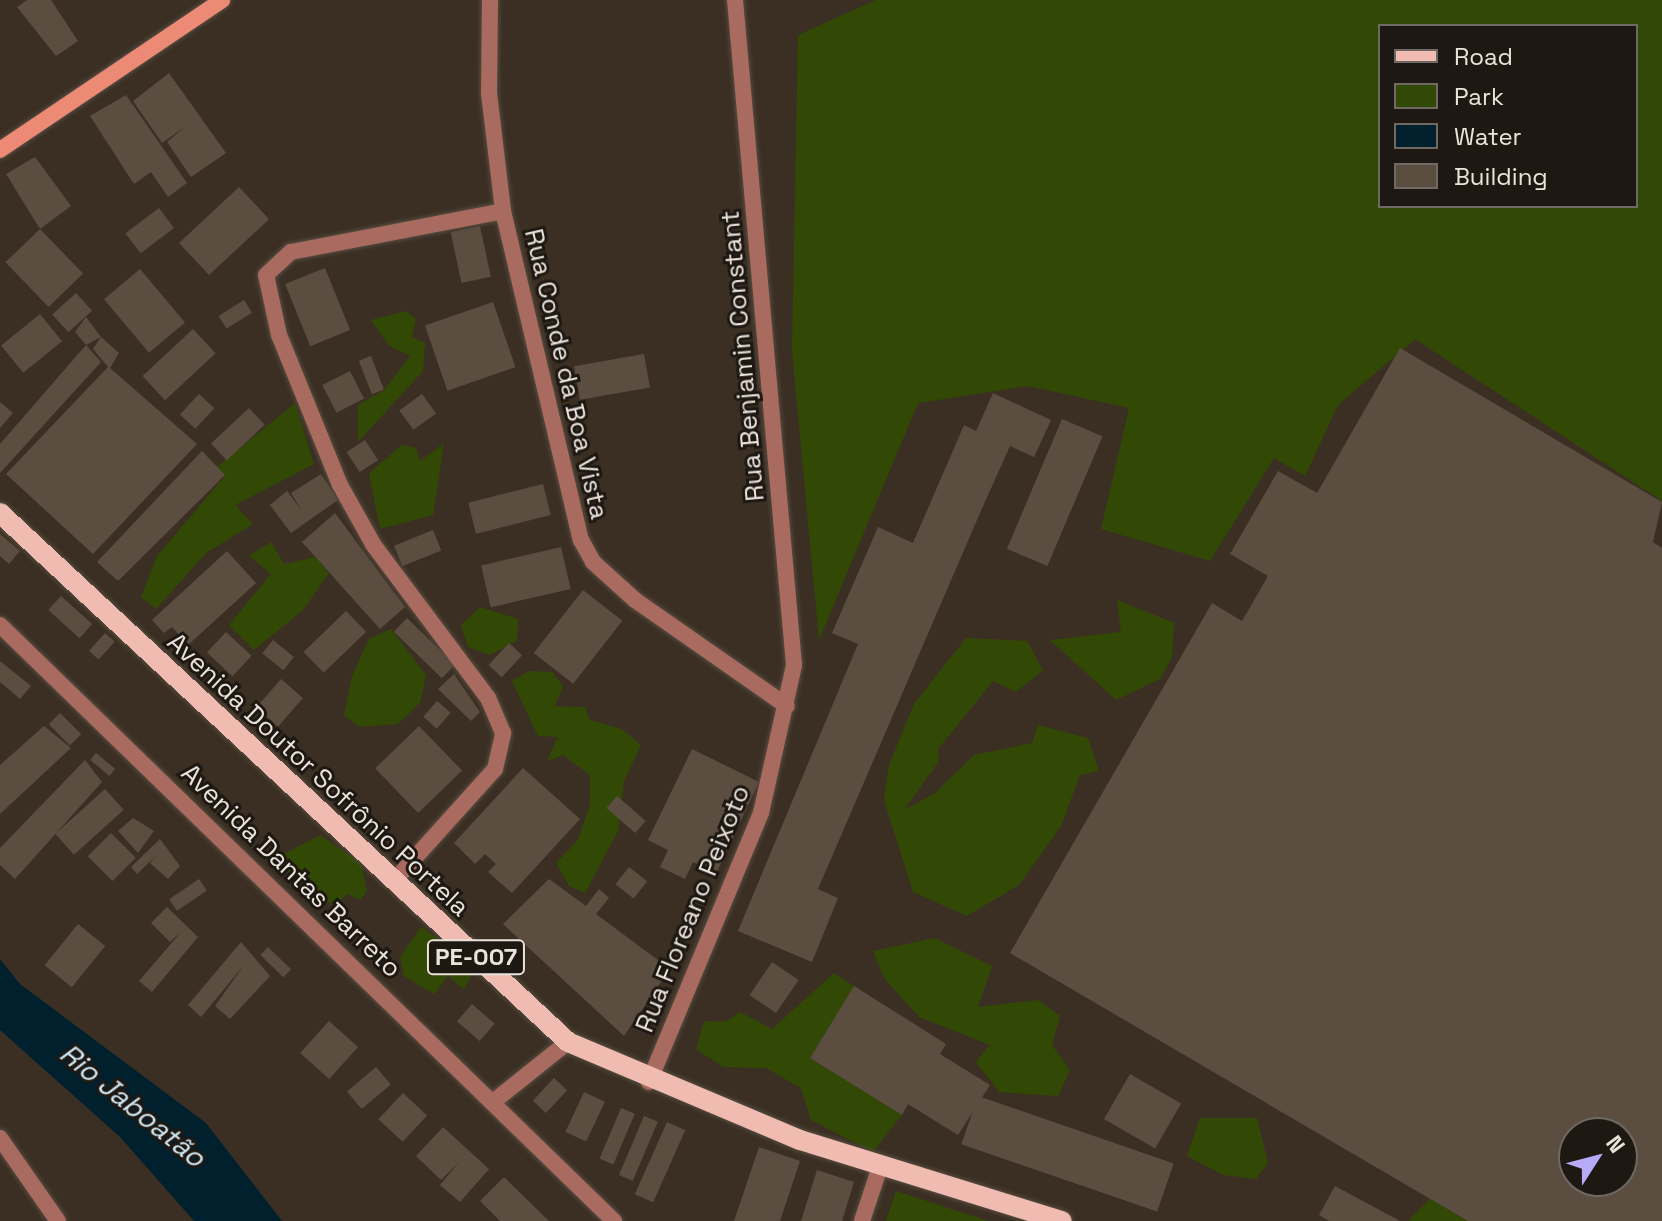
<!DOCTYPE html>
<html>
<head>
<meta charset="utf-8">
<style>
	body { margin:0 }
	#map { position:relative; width:1662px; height:1221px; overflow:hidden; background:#3b2f23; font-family:"Space Grotesk",sans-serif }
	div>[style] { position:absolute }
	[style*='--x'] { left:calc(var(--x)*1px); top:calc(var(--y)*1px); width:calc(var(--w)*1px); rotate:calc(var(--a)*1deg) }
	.green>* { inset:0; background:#324905 }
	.water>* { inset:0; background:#00202e }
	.building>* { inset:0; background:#5b4e41; transform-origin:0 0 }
	.roads { filter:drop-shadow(0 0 2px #574c40) drop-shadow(0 0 2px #574c40) }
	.minor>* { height:16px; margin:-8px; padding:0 8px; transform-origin:8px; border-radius:8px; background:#a96b5f }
	.secondary>* { height:16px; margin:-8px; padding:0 8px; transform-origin:8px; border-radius:8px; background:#ec8a76 }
	.primary>* { height:20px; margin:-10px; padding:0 10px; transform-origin:10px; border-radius:10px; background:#f0bcb1 }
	span { translate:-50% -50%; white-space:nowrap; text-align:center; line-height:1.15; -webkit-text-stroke:6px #1e1813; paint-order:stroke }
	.shield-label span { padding:2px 6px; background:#1e1813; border:2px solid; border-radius:6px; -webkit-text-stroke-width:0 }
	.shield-label { font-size:24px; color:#ebe3db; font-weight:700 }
	.street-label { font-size:26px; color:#ebe3db }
	.water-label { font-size:28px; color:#cfe7f3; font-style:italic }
	.legend { position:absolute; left:1378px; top:24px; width:260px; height:184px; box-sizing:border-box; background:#1e1813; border:2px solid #706963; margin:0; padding:10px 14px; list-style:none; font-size:24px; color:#ebe3db }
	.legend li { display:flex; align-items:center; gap:16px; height:40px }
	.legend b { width:40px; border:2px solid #706963 }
	.north { position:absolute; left:1558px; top:1117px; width:80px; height:80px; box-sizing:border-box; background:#1e1813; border:2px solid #706963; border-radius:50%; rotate:54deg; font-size:22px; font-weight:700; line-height:32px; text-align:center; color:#ebe3db }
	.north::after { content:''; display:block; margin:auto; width:28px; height:36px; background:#b7abf7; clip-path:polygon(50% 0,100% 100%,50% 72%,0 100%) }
</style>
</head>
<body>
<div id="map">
	<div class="green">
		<div style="clip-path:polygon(evenodd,876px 0,1662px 0,1662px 501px,1415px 339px,1338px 405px,1305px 476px,1274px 458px,1210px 561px,1101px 529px,1129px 408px,1028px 386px,918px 403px,819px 640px,792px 350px,798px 35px,876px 0,1380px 26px,1636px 26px,1636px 206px,1380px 206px,1380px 26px)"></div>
		<div style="clip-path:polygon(406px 311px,416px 319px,412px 337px,425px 343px,423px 371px,358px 442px,358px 405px,384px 390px,410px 356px,389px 346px,371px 320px)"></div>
		<div style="clip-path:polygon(295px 403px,314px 464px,235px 505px,253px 524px,206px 553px,156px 609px,141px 597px,157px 556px,225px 476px,217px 467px)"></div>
		<div style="clip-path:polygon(444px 443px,433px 515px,380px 529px,369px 473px,402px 445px,416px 448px,420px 461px)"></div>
		<div style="clip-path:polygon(271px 542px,284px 564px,315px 557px,329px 573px,303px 610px,254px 650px,229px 625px,271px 574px,249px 556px)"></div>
		<div style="clip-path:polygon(1117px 600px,1174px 623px,1172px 657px,1160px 679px,1116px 700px,1050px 640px,1121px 632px)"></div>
		<div style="clip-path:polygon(480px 607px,518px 619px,517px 640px,490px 655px,468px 647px,461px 625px)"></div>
		<div style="clip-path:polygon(391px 629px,426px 675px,420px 703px,398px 724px,359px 727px,344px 715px,352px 676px,369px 639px)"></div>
		<div style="clip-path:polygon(966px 638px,1027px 641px,1043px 670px,1016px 692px,993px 681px,938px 749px,939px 761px,904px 810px,935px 793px,974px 755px,1032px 743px,1038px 725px,1088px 738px,1099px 771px,1080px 775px,1061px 826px,1019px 885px,967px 916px,913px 892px,884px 800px,889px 765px,914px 704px)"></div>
		<div style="clip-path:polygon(529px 671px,552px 672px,563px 686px,555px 706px,585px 707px,590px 720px,621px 729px,641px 745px,624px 781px,618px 831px,585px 893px,569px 886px,556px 863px,578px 840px,590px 805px,590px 775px,563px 755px,547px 761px,558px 737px,538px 736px,512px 681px)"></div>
		<div style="clip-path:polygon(320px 835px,361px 863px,367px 891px,360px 900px,347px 894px,335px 905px,304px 895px,278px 857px)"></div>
		<div style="clip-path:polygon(421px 927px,477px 965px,464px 989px,448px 976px,434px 994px,404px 976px,400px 957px)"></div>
		<div style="clip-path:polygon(935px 938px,992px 966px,978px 1007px,1038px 1000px,1060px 1016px,1052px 1045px,1070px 1070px,1058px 1096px,999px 1092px,976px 1062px,990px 1045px,919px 1017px,884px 978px,873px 951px)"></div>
		<div style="clip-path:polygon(834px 973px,854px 986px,810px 1058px,902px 1115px,873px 1152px,811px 1120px,801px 1088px,766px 1068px,723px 1067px,696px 1049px,704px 1021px,725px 1022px,740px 1012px,772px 1029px)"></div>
		<div style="clip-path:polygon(1200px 1118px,1257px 1118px,1268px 1163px,1256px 1179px,1223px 1175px,1187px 1156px)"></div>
		<div style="clip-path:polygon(896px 1191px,988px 1221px,886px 1221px)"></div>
		<div style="clip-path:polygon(1430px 1199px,1468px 1221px,1408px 1221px)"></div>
	</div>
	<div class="water">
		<div style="clip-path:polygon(0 959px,20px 984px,206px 1123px,282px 1221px,194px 1221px,120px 1137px,0 1030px)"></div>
	</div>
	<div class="building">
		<div style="clip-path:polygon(27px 0,51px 0,78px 41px,56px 56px,17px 7px)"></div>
		<div style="clip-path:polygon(169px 73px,226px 153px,191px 177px,167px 142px,186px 126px,162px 143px,133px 101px)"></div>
		<div style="clip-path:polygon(126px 95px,187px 183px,168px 197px,151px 172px,134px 184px,90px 116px)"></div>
		<div style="clip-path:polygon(35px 157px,71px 206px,40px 229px,6px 174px)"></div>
		<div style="left:239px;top:187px;width:44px;height:82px;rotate:47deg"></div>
		<div style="left:159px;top:208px;width:25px;height:42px;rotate:53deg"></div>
		<div style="left:480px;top:226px;width:52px;height:30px;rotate:78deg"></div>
		<div style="left:40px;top:229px;width:62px;height:48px;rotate:46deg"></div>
		<div style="left:325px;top:268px;width:67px;height:43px;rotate:68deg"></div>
		<div style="left:140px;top:269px;width:70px;height:47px;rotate:50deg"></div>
		<div style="left:76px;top:293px;width:24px;height:32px;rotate:48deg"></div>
		<div style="left:244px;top:300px;width:15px;height:30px;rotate:58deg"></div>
		<div style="left:493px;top:302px;width:69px;height:72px;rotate:71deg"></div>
		<div style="left:40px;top:314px;width:35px;height:50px;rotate:51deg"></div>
		<div style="clip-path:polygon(86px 317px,101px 337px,86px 345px,75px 332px)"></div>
		<div style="left:193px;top:329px;width:33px;height:69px;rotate:47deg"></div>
		<div style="clip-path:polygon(101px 337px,119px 353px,110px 368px,197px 444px,93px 554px,6px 474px,108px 367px,93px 349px)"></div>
		<div style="clip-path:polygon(86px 345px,101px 362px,0 473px,0 444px)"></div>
		<div style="clip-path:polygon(evenodd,1400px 348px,1662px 502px,1653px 542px,1662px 548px,1662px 1221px,1468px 1221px,1010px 953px,1212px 603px,1242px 621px,1268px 576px,1230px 554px,1278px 471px,1317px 493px,1400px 348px,1574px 1133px,1622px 1133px,1622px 1181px,1574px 1181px,1574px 1133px)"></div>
		<div style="left:644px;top:354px;width:34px;height:71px;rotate:80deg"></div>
		<div style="left:371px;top:356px;width:36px;height:13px;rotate:69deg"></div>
		<div style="left:350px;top:371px;width:31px;height:31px;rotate:63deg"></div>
		<div style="clip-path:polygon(993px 393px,1051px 420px,1034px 457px,1010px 446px,980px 513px,818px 889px,838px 898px,812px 962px,738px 931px,858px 644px,832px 633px,878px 527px,913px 543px,964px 425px,976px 431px)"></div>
		<div style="left:199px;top:394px;width:21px;height:28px;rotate:43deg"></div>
		<div style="left:422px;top:394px;width:24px;height:28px;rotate:54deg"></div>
		<div style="clip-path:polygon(0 402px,13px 413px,0 428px)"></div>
		<div style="left:249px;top:408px;width:23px;height:52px;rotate:47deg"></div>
		<div style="left:1062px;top:419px;width:44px;height:141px;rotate:23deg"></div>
		<div style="left:365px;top:440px;width:24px;height:22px;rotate:57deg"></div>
		<div style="clip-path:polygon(202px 451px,225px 475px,118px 581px,97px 562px)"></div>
		<div style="clip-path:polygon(321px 474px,338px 500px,291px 533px,270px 505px,287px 491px,302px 511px,291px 493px)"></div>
		<div style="left:543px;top:484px;width:32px;height:77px;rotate:76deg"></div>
		<div style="clip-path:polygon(335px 513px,405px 607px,380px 629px,302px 542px)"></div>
		<div style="left:433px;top:530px;width:22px;height:42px;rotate:68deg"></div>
		<div style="clip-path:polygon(0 534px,20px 551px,9px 564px,0 556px)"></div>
		<div style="left:561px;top:547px;width:43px;height:82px;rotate:77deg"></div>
		<div style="clip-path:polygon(227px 551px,256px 583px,188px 645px,172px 627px,164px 633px,152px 620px)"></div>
		<div style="left:583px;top:590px;width:50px;height:80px;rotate:38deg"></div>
		<div style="left:61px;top:596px;width:42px;height:19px;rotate:42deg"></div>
		<div style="left:346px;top:611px;width:29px;height:59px;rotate:46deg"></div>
		<div style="left:407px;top:618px;width:67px;height:19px;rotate:44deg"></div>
		<div style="left:226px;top:632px;width:35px;height:28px;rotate:43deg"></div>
		<div style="left:105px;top:633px;width:13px;height:24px;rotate:42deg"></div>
		<div style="left:273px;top:640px;width:27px;height:17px;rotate:39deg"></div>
		<div style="left:509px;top:643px;width:18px;height:30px;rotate:43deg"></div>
		<div style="clip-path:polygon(0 661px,31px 686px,20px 699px,0 682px)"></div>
		<div style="clip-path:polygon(454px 674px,480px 712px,471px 721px,438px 689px)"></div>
		<div style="left:281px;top:679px;width:29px;height:38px;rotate:41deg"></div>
		<div style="left:437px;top:701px;width:18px;height:21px;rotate:41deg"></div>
		<div style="left:60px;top:713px;width:30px;height:16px;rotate:45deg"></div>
		<div style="clip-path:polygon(44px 726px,71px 748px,0 814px,0 765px)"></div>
		<div style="left:419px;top:726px;width:62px;height:61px;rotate:46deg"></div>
		<div style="clip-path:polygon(692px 749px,759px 782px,716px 874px,693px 862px,685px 879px,660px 867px,668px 850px,648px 840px)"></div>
		<div style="left:96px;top:753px;width:25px;height:9px;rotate:40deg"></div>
		<div style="clip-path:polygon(85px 760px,102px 782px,15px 879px,0 865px,0 848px)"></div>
		<div style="clip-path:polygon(523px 768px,580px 819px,512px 893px,488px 872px,496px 864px,485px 854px,475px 864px,454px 843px)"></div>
		<div style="left:105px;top:789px;width:28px;height:67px;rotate:48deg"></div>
		<div style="left:617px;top:796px;width:38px;height:16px;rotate:41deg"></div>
		<div style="clip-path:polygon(133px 818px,154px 831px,138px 853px,118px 831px)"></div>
		<div style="left:111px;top:833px;width:35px;height:33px;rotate:45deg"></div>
		<div style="clip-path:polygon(160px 839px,180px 866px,168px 879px,150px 863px,157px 855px,137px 874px,131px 867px)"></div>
		<div style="left:629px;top:867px;width:23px;height:22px;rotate:38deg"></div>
		<div style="left:199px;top:879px;width:14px;height:36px;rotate:56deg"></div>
		<div style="clip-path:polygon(549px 879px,586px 906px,599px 889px,609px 898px,596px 914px,670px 969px,624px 1036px,503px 924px)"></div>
		<div style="clip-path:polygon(167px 907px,198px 937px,152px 992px,139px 981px,181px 932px,170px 942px,151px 923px)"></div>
		<div style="left:78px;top:924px;width:35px;height:53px;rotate:39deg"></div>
		<div style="clip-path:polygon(241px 942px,270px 976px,230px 1019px,215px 1006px,244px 965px,201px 1017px,188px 1005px)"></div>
		<div style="left:268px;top:947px;width:32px;height:11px;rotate:44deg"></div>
		<div style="left:772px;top:962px;width:32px;height:40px;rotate:34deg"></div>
		<div style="clip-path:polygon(854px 986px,946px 1044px,940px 1054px,990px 1085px,958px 1135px,908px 1104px,902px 1115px,810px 1058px)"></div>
		<div style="left:472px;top:1004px;width:30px;height:23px;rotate:41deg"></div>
		<div style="left:329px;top:1021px;width:39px;height:43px;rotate:42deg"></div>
		<div style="left:376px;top:1067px;width:23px;height:38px;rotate:50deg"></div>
		<div style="left:1130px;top:1074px;width:59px;height:52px;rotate:30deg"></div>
		<div style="left:554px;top:1078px;width:18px;height:31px;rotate:43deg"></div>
		<div style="left:584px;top:1092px;width:23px;height:44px;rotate:25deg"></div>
		<div style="left:403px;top:1093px;width:33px;height:36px;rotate:43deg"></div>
		<div style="left:978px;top:1096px;width:207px;height:51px;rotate:19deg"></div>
		<div style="left:621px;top:1108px;width:15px;height:55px;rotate:23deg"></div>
		<div style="left:644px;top:1116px;width:15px;height:64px;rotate:23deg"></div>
		<div style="left:667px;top:1122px;width:20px;height:79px;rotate:24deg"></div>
		<div style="clip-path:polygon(443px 1127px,489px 1169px,460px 1202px,440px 1185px,459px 1162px,441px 1180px,416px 1156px)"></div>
		<div style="clip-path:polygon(759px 1147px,800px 1161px,780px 1221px,734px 1221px)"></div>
		<div style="clip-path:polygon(817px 1170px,854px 1182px,842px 1221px,801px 1221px)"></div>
		<div style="clip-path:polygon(504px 1177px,549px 1221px,500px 1221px,480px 1201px)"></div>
		<div style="clip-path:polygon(1335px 1186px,1400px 1221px,1329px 1221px,1319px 1215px)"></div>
	</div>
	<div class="roads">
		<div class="minor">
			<div style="--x:490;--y:0;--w:93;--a:90.6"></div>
			<div style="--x:489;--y:93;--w:119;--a:83.2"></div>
			<div style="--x:503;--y:211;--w:338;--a:76.7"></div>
			<div style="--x:581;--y:540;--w:25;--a:61"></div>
			<div style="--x:593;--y:562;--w:57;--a:42.1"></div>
			<div style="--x:635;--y:600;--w:185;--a:34.9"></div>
			<div style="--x:0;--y:625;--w:856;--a:44.15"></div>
			<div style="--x:394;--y:881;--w:151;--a:-48"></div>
			<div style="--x:495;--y:769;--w:37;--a:-77"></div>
			<div style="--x:503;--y:733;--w:38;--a:-113"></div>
			<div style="--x:488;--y:698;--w:192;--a:-126.8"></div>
			<div style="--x:373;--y:544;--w:68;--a:-119.2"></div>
			<div style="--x:340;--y:485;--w:162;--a:-112.1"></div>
			<div style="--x:279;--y:335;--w:61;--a:-102.2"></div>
			<div style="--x:266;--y:275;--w:34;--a:-43"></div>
			<div style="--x:291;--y:252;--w:216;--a:-10.9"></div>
			<div style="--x:649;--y:1082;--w:291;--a:-67.4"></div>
			<div style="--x:761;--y:813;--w:152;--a:-77.4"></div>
			<div style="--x:794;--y:665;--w:668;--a:-95.07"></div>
			<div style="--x:493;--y:1102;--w:96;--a:-38.7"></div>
			<div style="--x:0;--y:1138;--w:101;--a:55.1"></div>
			<div style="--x:862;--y:1221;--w:57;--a:-71.6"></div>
		</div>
		<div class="secondary">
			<div style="--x:0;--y:150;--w:268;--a:-34"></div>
		</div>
		<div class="primary">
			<div style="--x:0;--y:513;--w:776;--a:42.96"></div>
			<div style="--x:568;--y:1042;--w:252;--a:22.9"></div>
			<div style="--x:800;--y:1140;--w:274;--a:17.2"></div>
		</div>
	</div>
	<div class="shield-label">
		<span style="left:476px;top:957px">PE-007</span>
	</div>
	<div class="street-label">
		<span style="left:743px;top:356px;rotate:-95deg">Rua Benjamin Constant</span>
		<span style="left:566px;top:374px;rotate:77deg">Rua Conde da Boa Vista</span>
		<span style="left:318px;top:775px;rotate:43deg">Avenida Doutor Sofrônio Portela</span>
		<span style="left:291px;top:871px;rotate:44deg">Avenida Dantas Barreto</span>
		<span style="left:693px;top:909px;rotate:-68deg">Rua Floreano Peixoto</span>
	</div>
	<div class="water-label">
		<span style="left:133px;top:1105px;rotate:39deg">Rio Jaboatão</span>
	</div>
	<ul class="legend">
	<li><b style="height:10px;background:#f0bcb1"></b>Road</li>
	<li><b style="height:22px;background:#324905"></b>Park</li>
	<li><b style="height:22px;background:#00202e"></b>Water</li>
	<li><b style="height:22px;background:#5b4e41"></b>Building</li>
	</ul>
	<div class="north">N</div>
</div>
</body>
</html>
